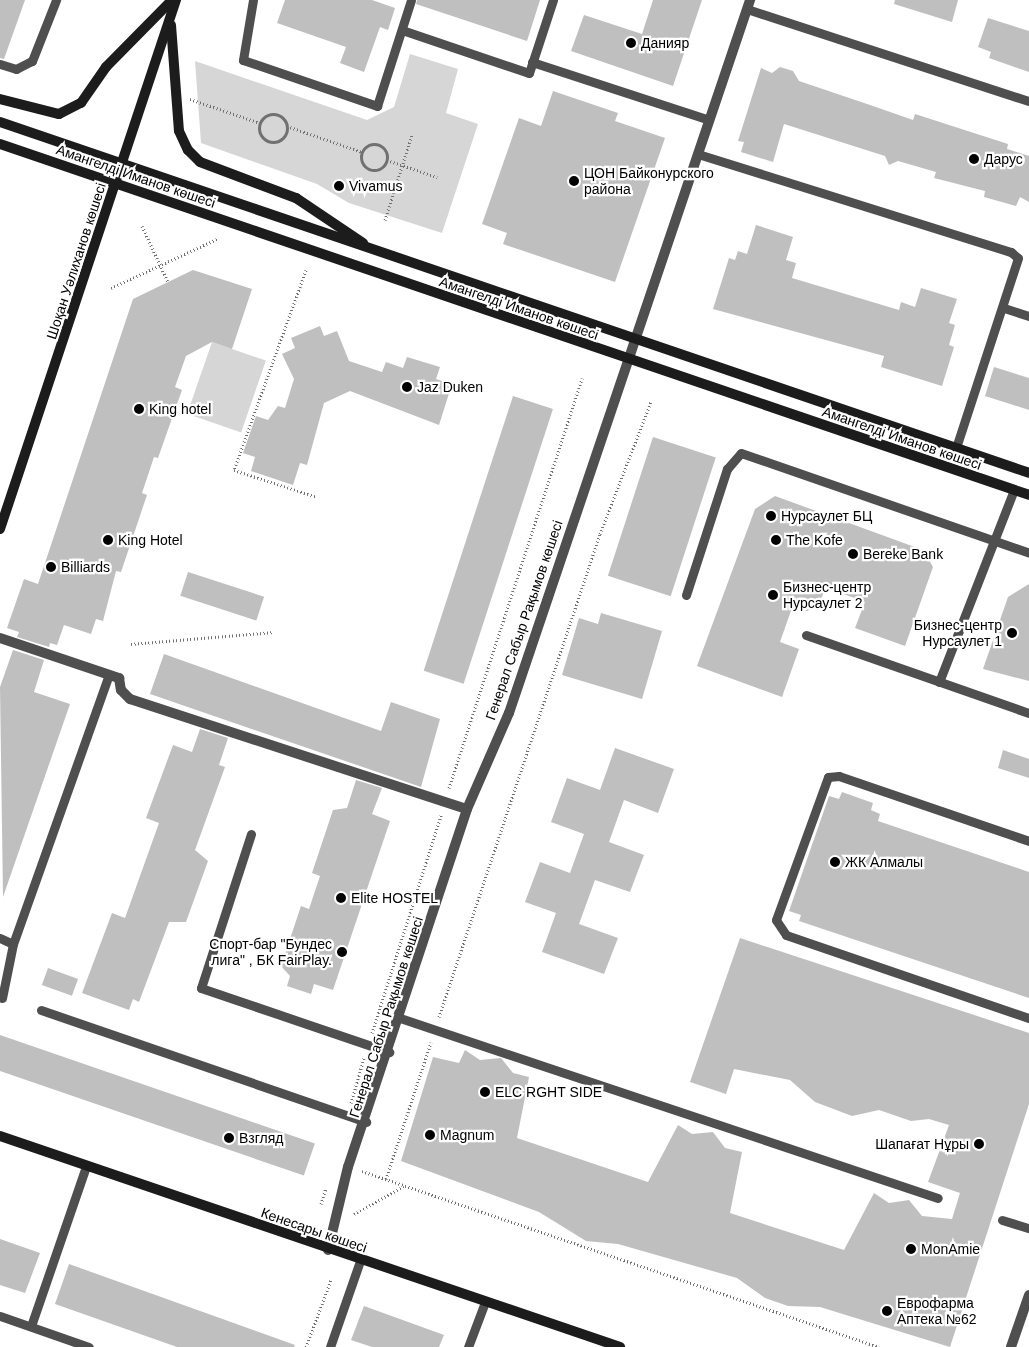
<!DOCTYPE html>
<html>
<head>
<meta charset="utf-8">
<style>
	body { margin:0 }
	#map { position:relative; width:1029px; height:1347px; overflow:hidden; background:#fff; font-family:Arial,sans-serif }
	div>[style] { position:absolute }
	[style*='--x'] { left:calc(var(--x)*1px); top:calc(var(--y)*1px); width:calc(var(--w)*1px); rotate:calc(var(--a)*1deg) }
	.green>* { inset:0; background:#d6d6d6; transform-origin:0 0 }
	.building>* { inset:0; background:#bfbfbf; transform-origin:0 0 }
	.path>* { height:3px; margin-top:-1.5px; transform-origin:0; background:repeating-linear-gradient(90deg,#717171 0 1px,transparent 0 3.5px) }
	.path>.ring { margin:-1.5px; padding:0; box-sizing:content-box; background:none; border:3px solid #717171; border-radius:50% }
	.service>* { height:9px; margin:-4.5px; padding:0 4.5px; transform-origin:4.5px; border-radius:4.5px; background:#4f4f4f }
	.minor>* { height:10px; margin:-5px; padding:0 5px; transform-origin:5px; border-radius:5px; background:#4f4f4f }
	.secondary>* { height:10px; margin:-5px; padding:0 5px; transform-origin:5px; border-radius:5px; background:#1c1c1c }
	.dots>* { width:14px; height:14px; translate:-50% -50%; box-sizing:border-box; border:2px solid #fff; border-radius:50% }
	span { translate:-50% -50%; white-space:nowrap; text-align:center; line-height:1.15; -webkit-text-stroke:4.5px #fff; paint-order:stroke }
	.poi-label { font-size:14px; color:#000 }
	.left { translate:0 -50%; text-align:left }
	.right { translate:-100% -50%; text-align:right }
	.street-label { font-size:14px; color:#000 }
</style>
</head>
<body>
<div id="map">
	<div class="green">
		<div style="clip-path:polygon(410px 54px,458px 69px,446px 113px,478px 124px,442px 233px,349px 203px,317px 184px,201px 143px,195px 61px,367px 120px,394px 107px)"></div>
		<div style="left:212px;top:342px;width:57px;height:76px;rotate:19deg"></div>
	</div>
	<div class="building">
		<div style="clip-path:polygon(0 0,25px 0,4px 59px,0 58px)"></div>
		<div style="clip-path:polygon(285px 0,372px 0,395px 8px,388px 30px,380px 27px,364px 72px,340px 63px,346px 47px,277px 23px)"></div>
		<div style="clip-path:polygon(417px 0,540px 0,527px 41px,416px 4px)"></div>
		<div style="clip-path:polygon(653px 0,702px 0,673px 86px,571px 51px,584px 15px,642px 34px)"></div>
		<div style="clip-path:polygon(895px 0,958px 0,952px 22px,894px 4px)"></div>
		<div style="clip-path:polygon(988px 18px,1029px 31px,1029px 72px,989px 58px,991px 52px,978px 47px)"></div>
		<div style="clip-path:polygon(780px 67px,793px 71px,799px 81px,873px 106px,913px 120px,915px 114px,1008px 144px,1007px 149px,1029px 156px,1029px 202px,1020px 197px,1016px 206px,984px 197px,985px 191px,934px 178px,936px 172px,898px 161px,889px 165px,885px 156px,784px 124px,773px 162px,741px 152px,744px 142px,738px 141px,761px 68px,772px 73px)"></div>
		<div style="clip-path:polygon(553px 91px,618px 113px,615px 121px,665px 138px,615px 282px,503px 244px,507px 233px,482px 224px,519px 118px,541px 126px)"></div>
		<div style="clip-path:polygon(756px 225px,793px 237px,786px 260px,796px 263px,792px 278px,899px 310px,901px 302px,915px 307px,921px 288px,957px 299px,949px 323px,955px 325px,949px 345px,954px 347px,942px 386px,881px 367px,884px 356px,713px 309px,729px 258px,735px 260px,738px 251px,747px 254px)"></div>
		<div style="clip-path:polygon(193px 270px,252px 289px,232px 349px,212px 342px,186px 356px,175px 387px,182px 390px,158px 458px,154px 457px,142px 493px,147px 495px,121px 572px,116px 571px,103px 621px,96px 619px,91px 634px,64px 625px,57px 645px,50px 643px,49px 647px,17px 637px,19px 632px,7px 628px,24px 579px,38px 584px,133px 299px)"></div>
		<div style="clip-path:polygon(320px 326px,324px 336px,337px 331px,349px 361px,382px 372px,386px 362px,403px 368px,407px 357px,440px 367px,436px 379px,452px 384px,439px 425px,350px 391px,324px 403px,307px 465px,300px 463px,293px 485px,251px 471px,255px 457px,243px 453px,256px 416px,268px 420px,278px 406px,285px 408px,294px 379px,282px 354px,295px 348px,291px 338px)"></div>
		<div style="clip-path:polygon(994px 367px,1029px 378px,1029px 410px,985px 396px)"></div>
		<div style="left:513px;top:396px;width:42px;height:289px;rotate:18deg"></div>
		<div style="left:653px;top:437px;width:66px;height:146px;rotate:18deg"></div>
		<div style="clip-path:polygon(775px 496px,923px 550px,933px 567px,905px 646px,855px 628px,865px 602px,825px 587px,820px 604px,807px 611px,793px 605px,780px 642px,799px 649px,782px 697px,697px 666px,755px 509px)"></div>
		<div style="left:188px;top:572px;width:80px;height:25px;rotate:18deg"></div>
		<div style="clip-path:polygon(1029px 584px,1029px 681px,983px 669px,1008px 597px)"></div>
		<div style="clip-path:polygon(601px 613px,662px 631px,642px 699px,562px 675px,579px 618px,598px 624px)"></div>
		<div style="clip-path:polygon(13px 650px,44px 660px,34px 692px,70px 704px,3px 897px,0 687px)"></div>
		<div style="clip-path:polygon(164px 654px,381px 731px,391px 702px,440px 719px,421px 787px,150px 694px)"></div>
		<div style="clip-path:polygon(200px 729px,228px 738px,219px 765px,225px 767px,195px 850px,208px 861px,186px 922px,169px 922px,139px 1002px,133px 999px,129px 1010px,82px 993px,112px 913px,125px 918px,159px 823px,146px 818px,173px 745px,192px 752px)"></div>
		<div style="clip-path:polygon(615px 748px,674px 769px,658px 813px,624px 800px,609px 842px,644px 855px,630px 892px,595px 880px,579px 924px,618px 938px,604px 974px,542px 952px,556px 913px,525px 902px,540px 862px,570px 873px,584px 834px,551px 822px,567px 778px,600px 790px)"></div>
		<div style="clip-path:polygon(1003px 750px,1029px 759px,1029px 778px,998px 768px)"></div>
		<div style="clip-path:polygon(356px 780px,382px 788px,372px 814px,390px 821px,333px 990px,314px 984px,311px 994px,287px 986px,290px 976px,281px 966px,301px 906px,309px 909px,320px 876px,312px 873px,333px 810px,347px 808px)"></div>
		<div style="clip-path:polygon(842px 792px,873px 803px,871px 810px,880px 814px,878px 821px,1029px 872px,1029px 998px,799px 921px,801px 915px,789px 911px,829px 796px,839px 799px)"></div>
		<div style="clip-path:polygon(740px 938px,1029px 1033px,1029px 1104px,950px 1347px,820px 1307px,788px 1306px,765px 1298px,737px 1278px,618px 1244px,586px 1241px,539px 1212px,401px 1161px,433px 1057px,459px 1063px,465px 1050px,480px 1060px,501px 1058px,513px 1073px,529px 1077px,517px 1138px,648px 1182px,678px 1125px,692px 1134px,713px 1132px,725px 1148px,742px 1152px,730px 1213px,844px 1250px,874px 1193px,889px 1203px,909px 1200px,922px 1216px,952px 1219px,960px 1193px,928px 1182px,949px 1125px,929px 1119px,911px 1121px,879px 1110px,852px 1116px,815px 1102px,790px 1080px,734px 1069px,726px 1094px,690px 1082px)"></div>
		<div style="left:48px;top:968px;width:32px;height:18px;rotate:20deg"></div>
		<div style="left:0;top:1035px;width:333px;height:34px;rotate:19deg"></div>
		<div style="clip-path:polygon(0 1239px,40px 1253px,25px 1293px,0 1285px)"></div>
		<div style="clip-path:polygon(69px 1264px,295px 1345px,294px 1347px,177px 1347px,55px 1304px)"></div>
		<div style="clip-path:polygon(364px 1306px,444px 1335px,439px 1347px,372px 1347px,351px 1340px)"></div>
	</div>
	<div class="path">
		<div style="--x:190;--y:99;--w:74;--a:18.9"></div>
		<div class="ring" style="left:259px;top:114px;width:25px;height:25px"></div>
		<div style="--x:287;--y:126;--w:79;--a:19.1"></div>
		<div class="ring" style="left:361px;top:144px;width:23px;height:23px"></div>
		<div style="--x:387;--y:160;--w:53;--a:18.8"></div>
		<div style="--x:385;--y:220;--w:89;--a:-72.4"></div>
		<div style="--x:142;--y:226;--w:62;--a:65.1"></div>
		<div style="--x:306;--y:270;--w:213;--a:109.8"></div>
		<div style="--x:234;--y:470;--w:87;--a:18"></div>
		<div style="--x:111;--y:288;--w:117;--a:-24.8"></div>
		<div style="--x:131;--y:644;--w:143;--a:-4.8"></div>
		<div style="--x:449;--y:788;--w:431;--a:-72"></div>
		<div style="--x:439;--y:1017;--w:509;--a:-71.57"></div>
		<div style="--x:600;--y:534;--w:142;--a:-68.9"></div>
		<div style="--x:372;--y:1033;--w:229;--a:-72.4"></div>
		<div style="--x:351;--y:1103;--w:47;--a:-73.9"></div>
		<div style="--x:362;--y:1171;--w:546;--a:18.8"></div>
		<div style="--x:386;--y:1179;--w:144;--a:-71.8"></div>
		<div style="--x:321;--y:1204;--w:17;--a:-73"></div>
		<div style="--x:354;--y:1214;--w:57;--a:-29.2"></div>
		<div style="--x:306;--y:1347;--w:72;--a:-69.5"></div>
	</div>
	<div class="service">
		<div style="--x:253;--y:0;--w:61;--a:99.5"></div>
		<div style="--x:243;--y:60;--w:142;--a:18.9"></div>
		<div style="--x:377;--y:106;--w:111;--a:-72.2"></div>
		<div style="--x:747;--y:9;--w:297;--a:18.1"></div>
		<div style="--x:402;--y:30;--w:134;--a:18.7"></div>
		<div style="--x:529;--y:73;--w:77;--a:-71.8"></div>
		<div style="--x:532;--y:62;--w:186;--a:18.1"></div>
		<div style="--x:0;--y:64;--w:17;--a:17"></div>
		<div style="--x:16;--y:69;--w:18;--a:-27"></div>
		<div style="--x:32;--y:61;--w:66;--a:-68.5"></div>
		<div style="--x:698;--y:154;--w:328;--a:17.4"></div>
		<div style="--x:1011;--y:252;--w:9;--a:41"></div>
		<div style="--x:1018;--y:258;--w:200;--a:108.1"></div>
		<div style="--x:1004;--y:308;--w:26;--a:18"></div>
		<div style="--x:686;--y:595;--w:133;--a:-72"></div>
		<div style="--x:727;--y:469;--w:21;--a:-49"></div>
		<div style="--x:741;--y:453;--w:305;--a:19.1"></div>
		<div style="--x:806;--y:635;--w:236;--a:19.3"></div>
		<div style="--x:939;--y:682;--w:206;--a:-68.7"></div>
		<div style="--x:251;--y:834;--w:162;--a:108"></div>
		<div style="--x:201;--y:988;--w:199;--a:18.8"></div>
		<div style="--x:1029;--y:841;--w:201;--a:-161.1"></div>
		<div style="--x:839;--y:776;--w:11;--a:175"></div>
		<div style="--x:828;--y:777;--w:152;--a:110"></div>
		<div style="--x:776;--y:920;--w:18;--a:56"></div>
		<div style="--x:786;--y:935;--w:257;--a:18.9"></div>
		<div style="--x:0;--y:938;--w:14;--a:25"></div>
		<div style="--x:13;--y:944;--w:286;--a:-70.4"></div>
		<div style="--x:2;--y:998;--w:55;--a:-78.5"></div>
		<div style="--x:41;--y:1010;--w:344;--a:19"></div>
		<div style="--x:400;--y:1018;--w:567;--a:18.5"></div>
		<div style="--x:1002;--y:1220;--w:28;--a:17"></div>
		<div style="--x:0;--y:1316;--w:94;--a:19.2"></div>
		<div style="--x:31;--y:1326;--w:169;--a:-71"></div>
		<div style="--x:330;--y:1347;--w:91;--a:-70.8"></div>
		<div style="--x:468;--y:1347;--w:48;--a:-69.3"></div>
	</div>
	<div class="minor">
		<div style="--x:0;--y:638;--w:126;--a:18.6"></div>
		<div style="--x:119;--y:678;--w:12;--a:81"></div>
		<div style="--x:121;--y:690;--w:13;--a:45"></div>
		<div style="--x:130;--y:699;--w:354;--a:18.1"></div>
		<div style="--x:328;--y:1250;--w:85;--a:-76.5"></div>
		<div style="--x:348;--y:1167;--w:377;--a:-71.6"></div>
		<div style="--x:467;--y:809;--w:105;--a:-66.4"></div>
		<div style="--x:509;--y:713;--w:753;--a:-71.32"></div>
		<div style="--x:1011;--y:1347;--w:55;--a:-70.9"></div>
	</div>
	<div class="secondary">
		<div style="--x:171;--y:25;--w:106;--a:85.7"></div>
		<div style="--x:179;--y:131;--w:21;--a:65"></div>
		<div style="--x:188;--y:150;--w:17;--a:45"></div>
		<div style="--x:200;--y:162;--w:103;--a:20.6"></div>
		<div style="--x:296;--y:198;--w:81;--a:33.9"></div>
		<div style="--x:0;--y:99;--w:61;--a:14.3"></div>
		<div style="--x:59;--y:114;--w:25;--a:-27"></div>
		<div style="--x:81;--y:103;--w:44;--a:-55.2"></div>
		<div style="--x:106;--y:67;--w:94;--a:-45.4"></div>
		<div style="--x:0;--y:122;--w:1087;--a:18.83"></div>
		<div style="--x:0;--y:144;--w:1087;--a:18.83"></div>
		<div style="--x:0;--y:529;--w:558;--a:-71.6"></div>
		<div style="--x:0;--y:1136;--w:655;--a:18.79"></div>
	</div>
	<div class="dots">
		<div style="left:631px;top:43px;background:#000"></div>
		<div style="left:974px;top:159px;background:#000"></div>
		<div style="left:574px;top:181px;background:#000"></div>
		<div style="left:339px;top:186px;background:#000"></div>
		<div style="left:407px;top:387px;background:#000"></div>
		<div style="left:139px;top:409px;background:#000"></div>
		<div style="left:771px;top:516px;background:#000"></div>
		<div style="left:108px;top:540px;background:#000"></div>
		<div style="left:776px;top:540px;background:#000"></div>
		<div style="left:853px;top:554px;background:#000"></div>
		<div style="left:51px;top:567px;background:#000"></div>
		<div style="left:773px;top:595px;background:#000"></div>
		<div style="left:1012px;top:633px;background:#000"></div>
		<div style="left:835px;top:862px;background:#000"></div>
		<div style="left:341px;top:898px;background:#000"></div>
		<div style="left:342px;top:952px;background:#000"></div>
		<div style="left:485px;top:1092px;background:#000"></div>
		<div style="left:430px;top:1135px;background:#000"></div>
		<div style="left:229px;top:1138px;background:#000"></div>
		<div style="left:979px;top:1144px;background:#000"></div>
		<div style="left:911px;top:1249px;background:#000"></div>
		<div style="left:887px;top:1311px;background:#000"></div>
	</div>
	<div class="poi-label">
		<span class="left" style="left:641px;top:43px">Данияр</span>
		<span class="left" style="left:984px;top:159px">Дарус</span>
		<span class="left" style="left:584px;top:181px">ЦОН Байконурского<br>района</span>
		<span class="left" style="left:349px;top:186px">Vivamus</span>
		<span class="left" style="left:417px;top:387px">Jaz Duken</span>
		<span class="left" style="left:149px;top:409px">King hotel</span>
		<span class="left" style="left:781px;top:516px">Нурсаулет БЦ</span>
		<span class="left" style="left:118px;top:540px">King Hotel</span>
		<span class="left" style="left:786px;top:540px">The Kofe</span>
		<span class="left" style="left:863px;top:554px">Bereke Bank</span>
		<span class="left" style="left:61px;top:567px">Billiards</span>
		<span class="left" style="left:783px;top:595px">Бизнес-центр<br>Нурсаулет 2</span>
		<span class="right" style="left:1002px;top:633px">Бизнес-центр<br>Нурсаулет 1</span>
		<span class="left" style="left:845px;top:862px">ЖК Алмалы</span>
		<span class="left" style="left:351px;top:898px">Elite HOSTEL</span>
		<span class="right" style="left:332px;top:952px">Спорт-бар "Бундес<br>лига" , БК FairPlay.</span>
		<span class="left" style="left:495px;top:1092px">ELC RGHT SIDE</span>
		<span class="left" style="left:440px;top:1135px">Magnum</span>
		<span class="left" style="left:239px;top:1138px">Взгляд</span>
		<span class="right" style="left:969px;top:1144px">Шапағат Нұры</span>
		<span class="left" style="left:921px;top:1249px">MonAmie</span>
		<span class="left" style="left:897px;top:1311px">Еврофарма<br>Аптека №62</span>
	</div>
	<div class="street-label">
		<span style="left:136px;top:176px;rotate:19deg">Амангелді Иманов көшесі</span>
		<span style="left:76px;top:261px;rotate:-72deg">Шоқан Уәлиханов көшесі</span>
		<span style="left:519px;top:308px;rotate:19deg">Амангелді Иманов көшесі</span>
		<span style="left:902px;top:438px;rotate:19deg">Амангелді Иманов көшесі</span>
		<span style="left:524px;top:620px;rotate:-71deg">Генерал Сабыр Рақымов көшесі</span>
		<span style="left:386px;top:1017px;rotate:-72deg">Генерал Сабыр Рақымов көшесі</span>
		<span style="left:314px;top:1230px;rotate:19deg">Кенесары көшесі</span>
	</div>
</div>
</body>
</html>
